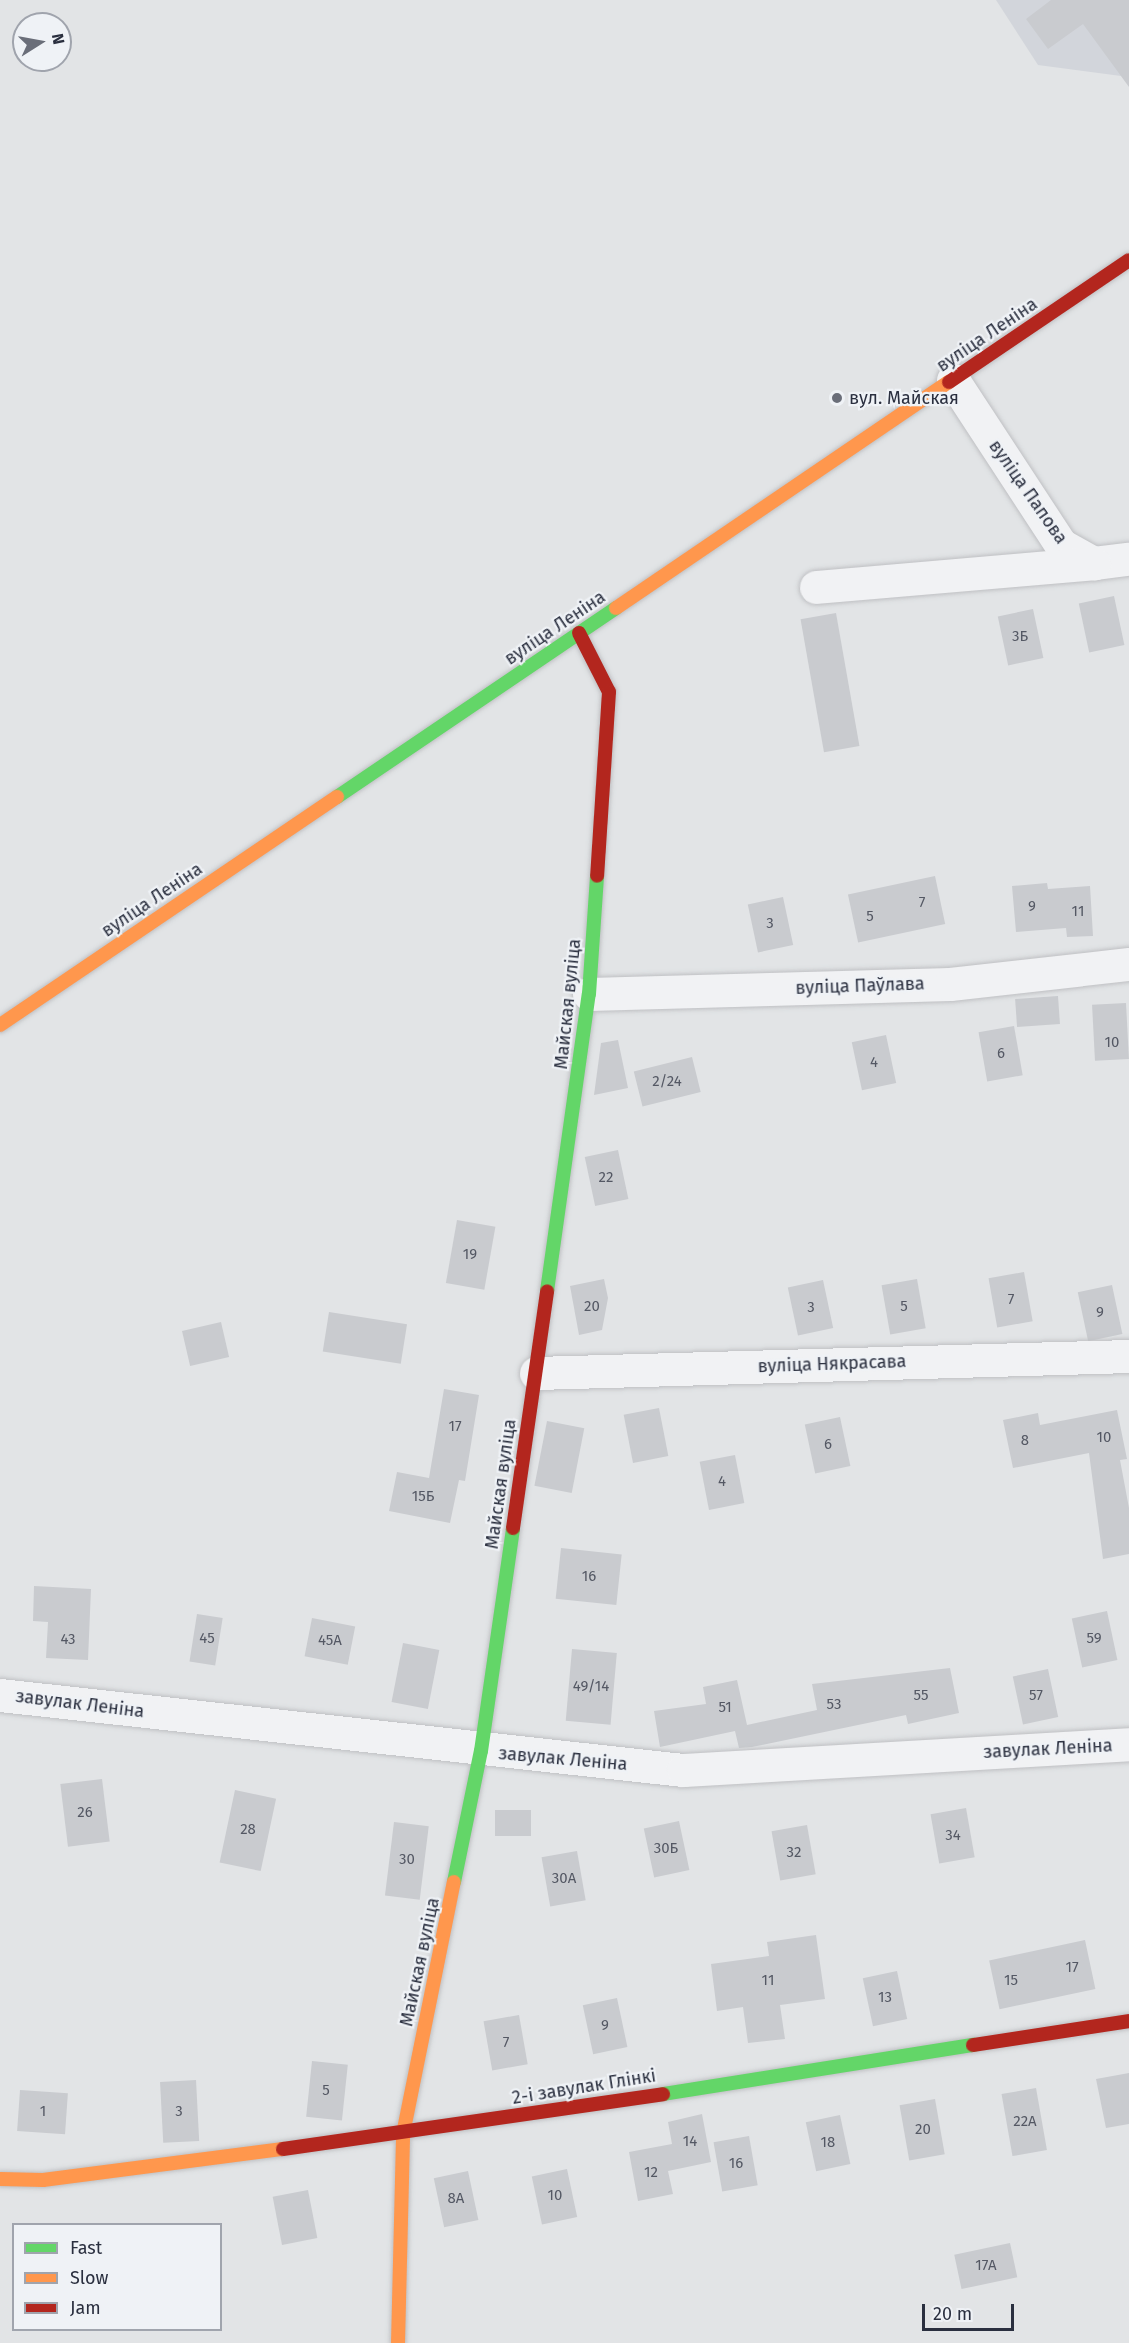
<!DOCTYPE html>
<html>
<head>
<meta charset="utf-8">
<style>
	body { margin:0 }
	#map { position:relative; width:1129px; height:2343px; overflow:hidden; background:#e2e4e6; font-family:"Fira Sans",sans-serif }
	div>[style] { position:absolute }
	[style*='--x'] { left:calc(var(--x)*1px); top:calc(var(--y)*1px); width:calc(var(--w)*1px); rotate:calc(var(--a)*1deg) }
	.built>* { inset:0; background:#d2d5db }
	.building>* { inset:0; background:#c9cbcf; transform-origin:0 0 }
	.roads { filter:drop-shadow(0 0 2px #bfc0c3) drop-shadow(0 0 2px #bfc0c3) }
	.street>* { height:33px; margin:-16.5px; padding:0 16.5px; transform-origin:16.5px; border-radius:16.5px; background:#f1f2f4 }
	.fast>* { height:14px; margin:-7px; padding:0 7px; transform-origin:7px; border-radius:7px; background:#63d668 }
	.slow>* { height:14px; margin:-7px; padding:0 7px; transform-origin:7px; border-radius:7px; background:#ff974d }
	.jam>* { height:14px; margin:-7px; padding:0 7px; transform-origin:7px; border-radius:7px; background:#b3261e }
	.dots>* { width:16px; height:16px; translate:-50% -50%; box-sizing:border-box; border:3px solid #eff2f6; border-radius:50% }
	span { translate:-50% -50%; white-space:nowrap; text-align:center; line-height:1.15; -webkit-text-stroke:4.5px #eff2f6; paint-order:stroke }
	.number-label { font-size:15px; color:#545864 }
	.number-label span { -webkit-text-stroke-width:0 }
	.street-label { font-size:18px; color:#2a2f3f }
	.poi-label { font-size:18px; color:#2a2f3f }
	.left { translate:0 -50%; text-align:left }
	.legend { position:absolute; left:12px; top:2223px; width:210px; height:108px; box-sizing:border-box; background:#eff2f6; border:2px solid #a0a4ad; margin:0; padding:8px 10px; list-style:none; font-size:18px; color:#2a2f3f }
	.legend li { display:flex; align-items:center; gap:12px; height:30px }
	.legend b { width:30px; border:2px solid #a0a4ad }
	.north { position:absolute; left:12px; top:12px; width:60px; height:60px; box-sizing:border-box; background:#eff2f6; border:2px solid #a0a4ad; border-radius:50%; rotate:79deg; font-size:16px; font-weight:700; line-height:24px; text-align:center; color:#2a2f3f }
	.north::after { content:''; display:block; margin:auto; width:21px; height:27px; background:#6a6e79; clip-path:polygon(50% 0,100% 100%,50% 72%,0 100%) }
	.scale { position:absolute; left:922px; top:2304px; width:92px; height:27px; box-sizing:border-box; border:3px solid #2a2f3f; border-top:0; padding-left:8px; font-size:18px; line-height:21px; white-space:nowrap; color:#2a2f3f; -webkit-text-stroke:4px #eff2f6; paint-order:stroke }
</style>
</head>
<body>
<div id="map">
	<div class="built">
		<div style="clip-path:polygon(996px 0,1129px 0,1129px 70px,1121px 76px,1038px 65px)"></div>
	</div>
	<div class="building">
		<div style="clip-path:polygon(1051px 0,1129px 0,1129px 87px,1083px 24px,1048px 49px,1026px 19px)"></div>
		<div style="left:1114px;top:596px;width:50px;height:36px;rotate:78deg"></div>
		<div style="left:1033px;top:609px;width:50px;height:36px;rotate:78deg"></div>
		<div style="left:836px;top:613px;width:135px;height:36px;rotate:80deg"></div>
		<div style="left:935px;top:876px;width:49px;height:89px;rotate:78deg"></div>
		<div style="clip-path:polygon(1047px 883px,1048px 889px,1090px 886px,1093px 936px,1067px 937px,1066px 928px,1016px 932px,1012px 886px)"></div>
		<div style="left:783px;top:897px;width:49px;height:36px;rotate:78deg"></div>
		<div style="left:1058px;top:996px;width:28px;height:43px;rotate:86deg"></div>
		<div style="left:1126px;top:1003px;width:56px;height:34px;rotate:87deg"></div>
		<div style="left:1014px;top:1026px;width:50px;height:36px;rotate:80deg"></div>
		<div style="left:886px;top:1035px;width:49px;height:35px;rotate:78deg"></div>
		<div style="clip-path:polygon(618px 1040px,628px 1088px,594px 1095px,601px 1043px)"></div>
		<div style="left:692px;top:1057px;width:36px;height:60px;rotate:76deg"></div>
		<div style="left:618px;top:1150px;width:50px;height:34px;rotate:78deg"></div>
		<div style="left:457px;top:1220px;width:39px;height:64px;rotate:10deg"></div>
		<div style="left:1024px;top:1272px;width:50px;height:36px;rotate:80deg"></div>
		<div style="clip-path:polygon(604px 1279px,608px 1298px,602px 1330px,579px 1335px,570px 1286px)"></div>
		<div style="left:917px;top:1279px;width:50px;height:36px;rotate:80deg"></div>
		<div style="left:823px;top:1280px;width:49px;height:36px;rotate:78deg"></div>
		<div style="left:1112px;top:1285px;width:50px;height:35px;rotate:78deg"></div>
		<div style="left:329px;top:1312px;width:79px;height:40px;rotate:9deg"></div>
		<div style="left:221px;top:1322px;width:36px;height:40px;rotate:77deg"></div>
		<div style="clip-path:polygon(444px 1389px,479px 1395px,465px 1481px,459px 1480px,450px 1523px,389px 1511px,397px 1472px,429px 1478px)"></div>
		<div style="left:659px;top:1408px;width:49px;height:36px;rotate:79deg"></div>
		<div style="clip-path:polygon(1117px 1410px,1127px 1459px,1120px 1460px,1129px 1508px,1129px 1554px,1103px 1559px,1089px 1453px,1013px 1468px,1003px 1420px,1038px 1413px,1040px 1425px)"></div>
		<div style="left:840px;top:1417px;width:50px;height:36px;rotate:78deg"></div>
		<div style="left:547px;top:1421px;width:38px;height:66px;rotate:11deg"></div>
		<div style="left:735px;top:1455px;width:49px;height:36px;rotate:79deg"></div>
		<div style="left:561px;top:1548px;width:61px;height:51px;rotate:6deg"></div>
		<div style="clip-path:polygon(34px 1586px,91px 1589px,88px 1660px,46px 1658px,48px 1622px,33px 1621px)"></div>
		<div style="left:1107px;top:1611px;width:50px;height:36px;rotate:78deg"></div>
		<div style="left:197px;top:1614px;width:26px;height:48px;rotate:9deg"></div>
		<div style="left:312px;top:1618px;width:44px;height:39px;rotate:11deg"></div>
		<div style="left:403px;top:1643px;width:37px;height:60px;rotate:11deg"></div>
		<div style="left:572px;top:1649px;width:45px;height:72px;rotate:5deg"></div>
		<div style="clip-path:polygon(950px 1668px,959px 1713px,908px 1724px,906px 1715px,752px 1747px,739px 1748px,735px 1731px,660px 1747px,654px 1711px,706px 1704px,703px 1687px,737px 1680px,747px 1725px,817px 1710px,812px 1684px)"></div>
		<div style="left:1048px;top:1669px;width:49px;height:36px;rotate:78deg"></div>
		<div style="left:102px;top:1779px;width:63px;height:42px;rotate:83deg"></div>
		<div style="left:235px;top:1790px;width:42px;height:74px;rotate:12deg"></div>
		<div style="left:966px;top:1808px;width:50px;height:36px;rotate:80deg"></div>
		<div style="left:531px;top:1810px;width:26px;height:36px;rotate:90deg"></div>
		<div style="left:679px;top:1821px;width:50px;height:36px;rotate:78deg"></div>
		<div style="left:394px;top:1822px;width:35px;height:74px;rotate:7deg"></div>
		<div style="left:807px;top:1825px;width:50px;height:36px;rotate:80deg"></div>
		<div style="left:577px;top:1851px;width:50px;height:36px;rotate:80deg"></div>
		<div style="clip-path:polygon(816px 1935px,825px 1999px,780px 2005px,785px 2039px,748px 2043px,743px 2007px,717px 2011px,711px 1964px,769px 1956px,767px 1942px)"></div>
		<div style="left:1085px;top:1940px;width:50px;height:98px;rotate:78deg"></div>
		<div style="left:897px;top:1971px;width:49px;height:35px;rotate:78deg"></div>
		<div style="left:617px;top:1998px;width:50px;height:35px;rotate:78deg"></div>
		<div style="left:519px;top:2015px;width:50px;height:36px;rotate:80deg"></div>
		<div style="left:312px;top:2061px;width:36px;height:56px;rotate:6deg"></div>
		<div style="clip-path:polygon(1129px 2073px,1129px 2124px,1106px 2128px,1096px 2079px)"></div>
		<div style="left:196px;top:2080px;width:61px;height:36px;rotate:87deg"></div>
		<div style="left:1036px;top:2088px;width:63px;height:35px;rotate:80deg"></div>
		<div style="left:20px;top:2090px;width:48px;height:41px;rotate:4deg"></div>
		<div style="left:935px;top:2099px;width:56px;height:36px;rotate:80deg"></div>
		<div style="clip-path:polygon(702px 2114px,711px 2162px,668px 2171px,673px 2194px,638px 2201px,629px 2152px,672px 2144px,668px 2122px)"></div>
		<div style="left:840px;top:2115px;width:50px;height:35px;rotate:78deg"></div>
		<div style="left:749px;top:2136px;width:50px;height:36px;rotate:80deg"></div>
		<div style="left:567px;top:2169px;width:49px;height:36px;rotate:78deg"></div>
		<div style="left:468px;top:2171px;width:50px;height:35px;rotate:78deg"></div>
		<div style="left:308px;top:2190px;width:49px;height:36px;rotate:79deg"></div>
		<div style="left:1010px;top:2243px;width:35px;height:57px;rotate:78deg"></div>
	</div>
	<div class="roads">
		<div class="street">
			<div style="--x:953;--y:380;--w:197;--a:56.8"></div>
			<div style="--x:1061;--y:545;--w:38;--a:29"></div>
			<div style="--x:1094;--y:563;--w:35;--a:-7"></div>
			<div style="--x:816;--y:587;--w:279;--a:-4.9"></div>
			<div style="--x:589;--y:994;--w:361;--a:-1.6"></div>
			<div style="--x:950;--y:984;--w:180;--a:-6.4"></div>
			<div style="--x:536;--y:1373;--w:593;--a:-1.64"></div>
			<div style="--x:0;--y:1695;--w:687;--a:6.27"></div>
			<div style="--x:683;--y:1770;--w:447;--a:-3.3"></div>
		</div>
		<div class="fast">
			<div style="--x:337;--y:797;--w:337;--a:-34.1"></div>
			<div style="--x:547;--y:1291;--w:300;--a:-82"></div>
			<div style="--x:589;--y:994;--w:118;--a:-86.1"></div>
			<div style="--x:454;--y:1882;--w:134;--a:-78.4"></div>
			<div style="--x:481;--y:1751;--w:225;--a:-81.8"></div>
			<div style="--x:663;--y:2094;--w:314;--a:-9"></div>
		</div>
		<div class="slow">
			<div style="--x:616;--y:608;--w:402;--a:-34.2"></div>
			<div style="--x:0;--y:1025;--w:407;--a:-34.1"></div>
			<div style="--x:0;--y:2179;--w:43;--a:1.3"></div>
			<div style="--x:43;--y:2180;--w:242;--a:-7.4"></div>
			<div style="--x:398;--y:2343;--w:209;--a:-88.6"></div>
			<div style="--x:403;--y:2134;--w:257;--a:-78.6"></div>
		</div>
		<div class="jam">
			<div style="--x:949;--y:382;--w:217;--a:-34.1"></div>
			<div style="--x:579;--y:633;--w:66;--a:63"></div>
			<div style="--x:609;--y:692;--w:184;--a:93.7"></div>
			<div style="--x:513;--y:1528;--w:239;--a:-81.8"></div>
			<div style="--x:973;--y:2045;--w:158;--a:-8.7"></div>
			<div style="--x:283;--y:2149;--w:384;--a:-8.2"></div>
		</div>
	</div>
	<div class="dots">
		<div style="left:837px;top:398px;background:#6a6e79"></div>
	</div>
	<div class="number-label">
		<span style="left:1020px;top:637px">3Б</span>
		<span style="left:922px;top:903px">7</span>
		<span style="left:1032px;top:907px">9</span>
		<span style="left:1078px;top:912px">11</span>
		<span style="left:870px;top:917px">5</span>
		<span style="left:770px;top:924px">3</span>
		<span style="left:1112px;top:1043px">10</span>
		<span style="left:1001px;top:1054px">6</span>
		<span style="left:874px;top:1063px">4</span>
		<span style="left:667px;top:1082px">2/24</span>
		<span style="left:606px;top:1178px">22</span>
		<span style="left:470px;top:1255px">19</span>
		<span style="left:1011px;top:1300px">7</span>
		<span style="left:592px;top:1307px">20</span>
		<span style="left:904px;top:1307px">5</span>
		<span style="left:811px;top:1308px">3</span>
		<span style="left:1100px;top:1313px">9</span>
		<span style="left:455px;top:1427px">17</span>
		<span style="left:1104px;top:1438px">10</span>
		<span style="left:1025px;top:1441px">8</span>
		<span style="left:828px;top:1445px">6</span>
		<span style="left:722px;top:1482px">4</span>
		<span style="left:423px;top:1497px">15Б</span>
		<span style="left:589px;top:1577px">16</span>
		<span style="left:207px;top:1639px">45</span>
		<span style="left:1094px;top:1639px">59</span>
		<span style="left:68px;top:1640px">43</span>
		<span style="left:330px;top:1641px">45А</span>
		<span style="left:591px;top:1687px">49/14</span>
		<span style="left:921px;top:1696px">55</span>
		<span style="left:1036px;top:1696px">57</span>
		<span style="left:834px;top:1705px">53</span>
		<span style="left:725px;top:1708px">51</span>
		<span style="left:85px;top:1813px">26</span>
		<span style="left:248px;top:1830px">28</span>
		<span style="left:953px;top:1836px">34</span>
		<span style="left:666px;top:1849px">30Б</span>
		<span style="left:794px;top:1853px">32</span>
		<span style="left:407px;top:1860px">30</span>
		<span style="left:564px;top:1879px">30А</span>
		<span style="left:1072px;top:1968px">17</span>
		<span style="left:768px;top:1981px">11</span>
		<span style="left:1011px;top:1981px">15</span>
		<span style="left:885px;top:1998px">13</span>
		<span style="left:605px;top:2026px">9</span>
		<span style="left:506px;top:2043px">7</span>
		<span style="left:326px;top:2091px">5</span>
		<span style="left:43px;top:2112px">1</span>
		<span style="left:179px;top:2112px">3</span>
		<span style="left:1025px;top:2122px">22А</span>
		<span style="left:923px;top:2130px">20</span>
		<span style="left:690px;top:2142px">14</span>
		<span style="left:828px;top:2143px">18</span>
		<span style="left:736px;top:2164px">16</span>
		<span style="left:651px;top:2173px">12</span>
		<span style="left:555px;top:2196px">10</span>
		<span style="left:456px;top:2199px">8А</span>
		<span style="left:986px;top:2266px">17А</span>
	</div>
	<div class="street-label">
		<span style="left:987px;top:335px;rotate:-34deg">вуліца Леніна</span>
		<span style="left:1028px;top:492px;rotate:55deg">вуліца Папова</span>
		<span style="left:555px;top:628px;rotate:-34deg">вуліца Леніна</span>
		<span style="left:152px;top:900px;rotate:-34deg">вуліца Леніна</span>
		<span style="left:860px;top:986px;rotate:-2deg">вуліца Паўлава</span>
		<span style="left:568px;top:1004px;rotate:-84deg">Майская вуліца</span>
		<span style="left:832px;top:1364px;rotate:-2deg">вуліца Някрасава</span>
		<span style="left:501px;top:1484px;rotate:-82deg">Майская вуліца</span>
		<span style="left:80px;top:1704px;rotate:7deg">завулак Леніна</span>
		<span style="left:1048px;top:1749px;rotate:-3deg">завулак Леніна</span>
		<span style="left:563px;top:1759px;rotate:5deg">завулак Леніна</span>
		<span style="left:420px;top:1962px;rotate:-78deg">Майская вуліца</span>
		<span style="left:584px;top:2087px;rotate:-9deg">2-і завулак Глінкі</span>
	</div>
	<div class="poi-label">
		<span class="left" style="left:849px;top:398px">вул. Майская</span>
	</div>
	<ul class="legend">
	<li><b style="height:8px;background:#63d668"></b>Fast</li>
	<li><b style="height:8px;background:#ff974d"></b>Slow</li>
	<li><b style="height:8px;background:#b3261e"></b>Jam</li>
	</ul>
	<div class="north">N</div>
	<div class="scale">20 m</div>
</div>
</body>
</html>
